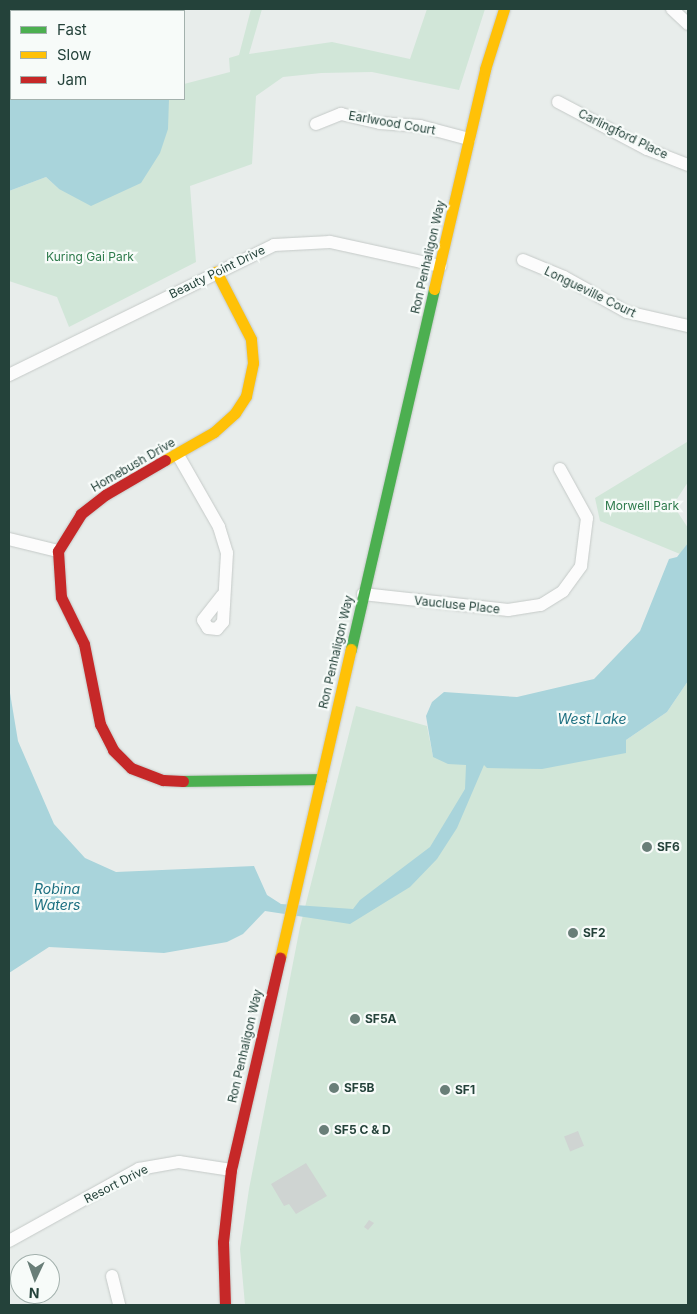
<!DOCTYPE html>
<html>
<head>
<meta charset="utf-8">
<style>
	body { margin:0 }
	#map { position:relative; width:697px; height:1314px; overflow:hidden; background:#e8edeb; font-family:Inter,sans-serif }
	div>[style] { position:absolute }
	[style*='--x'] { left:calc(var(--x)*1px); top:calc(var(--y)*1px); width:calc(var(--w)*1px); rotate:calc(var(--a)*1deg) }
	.green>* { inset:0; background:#d1e6d8 }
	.water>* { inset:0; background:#a9d4db }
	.building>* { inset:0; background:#cfd4d2; transform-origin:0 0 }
	.roads { filter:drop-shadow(0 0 1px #c5cac8) drop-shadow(0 0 1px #c5cac8) }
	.street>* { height:12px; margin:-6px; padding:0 6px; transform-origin:6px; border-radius:6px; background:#fcfcfc }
	.fast>* { height:11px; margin:-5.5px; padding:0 5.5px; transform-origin:5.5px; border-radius:5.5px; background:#4caf50 }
	.slow>* { height:11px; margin:-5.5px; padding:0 5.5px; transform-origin:5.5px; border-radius:5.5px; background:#ffc107 }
	.jam>* { height:11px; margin:-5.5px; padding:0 5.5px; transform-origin:5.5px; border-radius:5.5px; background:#c62828 }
	.dots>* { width:14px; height:14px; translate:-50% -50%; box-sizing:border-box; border:2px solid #f7fbf9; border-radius:50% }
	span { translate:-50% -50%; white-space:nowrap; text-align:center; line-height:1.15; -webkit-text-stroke:4.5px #f7fbf9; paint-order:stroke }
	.street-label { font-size:12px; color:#24423a }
	.park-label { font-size:12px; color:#2d7a4b }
	.poi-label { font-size:12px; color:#24423a; font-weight:700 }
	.left { translate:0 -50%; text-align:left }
	.water-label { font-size:14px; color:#1c6f80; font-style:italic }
	.frame { position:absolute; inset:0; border:10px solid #24423a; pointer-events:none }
	.legend { position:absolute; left:10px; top:10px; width:175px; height:90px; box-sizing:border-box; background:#f7fbf9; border:1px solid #a3b1ad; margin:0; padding:6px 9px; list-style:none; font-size:15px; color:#24423a }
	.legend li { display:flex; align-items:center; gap:10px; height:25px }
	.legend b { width:25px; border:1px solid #a3b1ad }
	.north { position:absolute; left:10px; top:1254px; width:50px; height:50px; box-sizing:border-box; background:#f7fbf9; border:1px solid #a3b1ad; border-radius:50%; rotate:183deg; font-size:14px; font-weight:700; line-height:20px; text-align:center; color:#24423a }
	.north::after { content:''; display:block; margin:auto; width:18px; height:22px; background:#697e78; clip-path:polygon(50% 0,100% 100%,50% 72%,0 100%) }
</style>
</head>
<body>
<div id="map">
	<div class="green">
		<div style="clip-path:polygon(251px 9px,262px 9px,249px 54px,332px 42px,410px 59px,427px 9px,485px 9px,459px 90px,372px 72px,321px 73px,283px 77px,256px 96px,252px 164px,190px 186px,196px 262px,69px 327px,57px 297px,9px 281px,9px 191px,46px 177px,59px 189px,168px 99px,184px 99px,184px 84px,230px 72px,229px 58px,239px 55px)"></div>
		<div style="clip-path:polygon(687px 442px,688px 482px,673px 505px,688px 528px,688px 543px,680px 554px,600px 521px,595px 498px)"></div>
		<div style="clip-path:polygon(688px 681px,688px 1305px,245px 1305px,240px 1249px,249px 1189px,300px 927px,356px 706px,427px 726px,433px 757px,626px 740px,667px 712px)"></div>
	</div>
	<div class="water">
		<div style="clip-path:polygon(9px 9px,146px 9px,11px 11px,11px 99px,169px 99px,168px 129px,160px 153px,141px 183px,91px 206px,59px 189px,46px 177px,9px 191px)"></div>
		<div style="clip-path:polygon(688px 543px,688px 681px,667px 712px,626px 740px,626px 753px,542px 769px,487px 768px,484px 765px,457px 828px,437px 859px,410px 887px,350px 924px,265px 911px,243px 934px,227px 942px,164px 953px,49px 947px,9px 973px,9px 687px,18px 741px,54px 824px,85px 858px,116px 872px,254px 866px,267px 895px,281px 904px,353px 909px,360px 900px,430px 847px,465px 789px,466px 765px,448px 764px,433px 757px,426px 716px,432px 702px,444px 692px,517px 697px,594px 679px,640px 631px,669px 559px,677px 557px)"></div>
	</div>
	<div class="building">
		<div style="left:578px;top:1131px;width:16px;height:15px;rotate:68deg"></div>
		<div style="clip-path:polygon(306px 1163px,327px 1196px,296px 1214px,289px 1204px,284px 1206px,271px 1184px)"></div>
		<div style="clip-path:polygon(369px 1220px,374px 1223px,368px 1230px,364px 1227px)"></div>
	</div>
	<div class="roads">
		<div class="street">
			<div style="--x:672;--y:9;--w:22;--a:43"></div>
			<div style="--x:558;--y:102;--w:101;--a:27.8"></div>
			<div style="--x:647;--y:149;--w:44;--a:21.3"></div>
			<div style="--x:316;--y:124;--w:27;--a:-22"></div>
			<div style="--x:341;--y:114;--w:40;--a:13"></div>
			<div style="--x:380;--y:123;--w:40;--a:4.3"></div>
			<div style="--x:420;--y:126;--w:51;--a:14.9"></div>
			<div style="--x:523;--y:260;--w:44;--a:22.5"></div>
			<div style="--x:564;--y:277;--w:72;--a:29.1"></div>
			<div style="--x:627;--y:312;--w:63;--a:12.9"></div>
			<div style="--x:9;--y:375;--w:295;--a:-26.1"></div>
			<div style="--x:274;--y:245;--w:56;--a:-3.1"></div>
			<div style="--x:330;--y:242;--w:113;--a:12.3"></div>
			<div style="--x:178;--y:455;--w:83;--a:60.3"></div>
			<div style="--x:219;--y:527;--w:27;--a:73"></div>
			<div style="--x:227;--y:553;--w:69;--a:93.3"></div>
			<div style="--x:223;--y:622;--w:9;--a:131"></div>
			<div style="--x:217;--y:629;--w:9;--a:-174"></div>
			<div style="--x:208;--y:628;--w:9;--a:-122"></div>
			<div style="--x:203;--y:620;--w:31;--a:-52"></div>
			<div style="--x:9;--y:539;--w:50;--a:13.8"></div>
			<div style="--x:363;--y:594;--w:146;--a:6.3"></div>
			<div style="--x:508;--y:610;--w:33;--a:-9"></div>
			<div style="--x:541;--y:605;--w:26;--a:-32"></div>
			<div style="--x:563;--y:591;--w:31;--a:-54"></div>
			<div style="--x:581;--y:566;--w:48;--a:-82.9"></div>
			<div style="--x:587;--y:518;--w:56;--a:-118.9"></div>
			<div style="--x:9;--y:1241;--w:149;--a:-29"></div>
			<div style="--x:139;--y:1169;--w:41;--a:-9.9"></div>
			<div style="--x:179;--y:1162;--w:53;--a:8.7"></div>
			<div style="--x:112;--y:1276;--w:30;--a:76"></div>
		</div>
		<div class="fast">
			<div style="--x:351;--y:649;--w:369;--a:-77"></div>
			<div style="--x:183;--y:781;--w:138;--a:-0.8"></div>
		</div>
		<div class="slow">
			<div style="--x:434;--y:289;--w:226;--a:-76.9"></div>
			<div style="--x:485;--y:69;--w:63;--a:-72.4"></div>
			<div style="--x:165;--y:460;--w:56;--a:-29.7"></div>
			<div style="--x:214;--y:432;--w:28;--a:-42"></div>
			<div style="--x:235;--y:413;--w:20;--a:-57"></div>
			<div style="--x:246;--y:396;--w:34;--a:-78"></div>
			<div style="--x:253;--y:363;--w:24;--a:-95"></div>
			<div style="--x:251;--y:339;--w:76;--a:-117.2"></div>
			<div style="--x:280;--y:958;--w:317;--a:-77.1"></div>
		</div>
		<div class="jam">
			<div style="--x:165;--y:460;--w:69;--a:149.7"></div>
			<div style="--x:105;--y:495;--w:31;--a:142"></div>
			<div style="--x:81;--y:514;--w:44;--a:121.9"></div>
			<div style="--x:58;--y:551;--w:46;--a:86.3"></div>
			<div style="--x:61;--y:597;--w:52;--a:63.9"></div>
			<div style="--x:84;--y:644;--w:82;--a:78.7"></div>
			<div style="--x:100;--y:724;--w:29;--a:63"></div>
			<div style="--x:113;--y:750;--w:25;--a:45"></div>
			<div style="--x:131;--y:768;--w:34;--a:21"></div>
			<div style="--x:163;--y:780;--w:20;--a:3"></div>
			<div style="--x:225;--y:1305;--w:63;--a:-91.8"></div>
			<div style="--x:223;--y:1242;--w:72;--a:-83.7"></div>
			<div style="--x:231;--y:1170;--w:218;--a:-77"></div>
		</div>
	</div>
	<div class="dots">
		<div style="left:647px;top:847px;background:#697e78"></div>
		<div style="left:573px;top:933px;background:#697e78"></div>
		<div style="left:355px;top:1019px;background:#697e78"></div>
		<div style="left:334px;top:1088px;background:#697e78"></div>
		<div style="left:445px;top:1090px;background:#697e78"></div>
		<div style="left:324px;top:1130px;background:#697e78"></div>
	</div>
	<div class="street-label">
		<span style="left:392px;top:123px;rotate:10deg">Earlwood Court</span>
		<span style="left:623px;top:134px;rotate:26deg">Carlingford Place</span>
		<span style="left:428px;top:257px;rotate:-77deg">Ron Penhaligon Way</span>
		<span style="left:217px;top:272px;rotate:-26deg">Beauty Point Drive</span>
		<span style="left:590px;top:292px;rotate:26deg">Longueville Court</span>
		<span style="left:133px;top:465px;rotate:-30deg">Homebush Drive</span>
		<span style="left:457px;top:605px;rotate:6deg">Vaucluse Place</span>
		<span style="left:336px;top:652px;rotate:-77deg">Ron Penhaligon Way</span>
		<span style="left:245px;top:1046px;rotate:-77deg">Ron Penhaligon Way</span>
		<span style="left:116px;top:1184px;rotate:-27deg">Resort Drive</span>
	</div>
	<div class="park-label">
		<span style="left:90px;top:257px">Kuring Gai Park</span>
		<span style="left:642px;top:506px">Morwell Park</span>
	</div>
	<div class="poi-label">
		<span class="left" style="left:657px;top:847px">SF6</span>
		<span class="left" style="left:583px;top:933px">SF2</span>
		<span class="left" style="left:365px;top:1019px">SF5A</span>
		<span class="left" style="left:344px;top:1088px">SF5B</span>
		<span class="left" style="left:455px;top:1090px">SF1</span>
		<span class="left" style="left:334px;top:1130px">SF5 C &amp; D</span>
	</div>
	<div class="water-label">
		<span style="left:592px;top:719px">West Lake</span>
		<span style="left:57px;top:897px">Robina<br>Waters</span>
	</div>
	<div class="frame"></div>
	<ul class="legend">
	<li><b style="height:6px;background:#4caf50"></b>Fast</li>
	<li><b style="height:6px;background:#ffc107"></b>Slow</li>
	<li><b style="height:6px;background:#c62828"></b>Jam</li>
	</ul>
	<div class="north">N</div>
</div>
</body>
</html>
